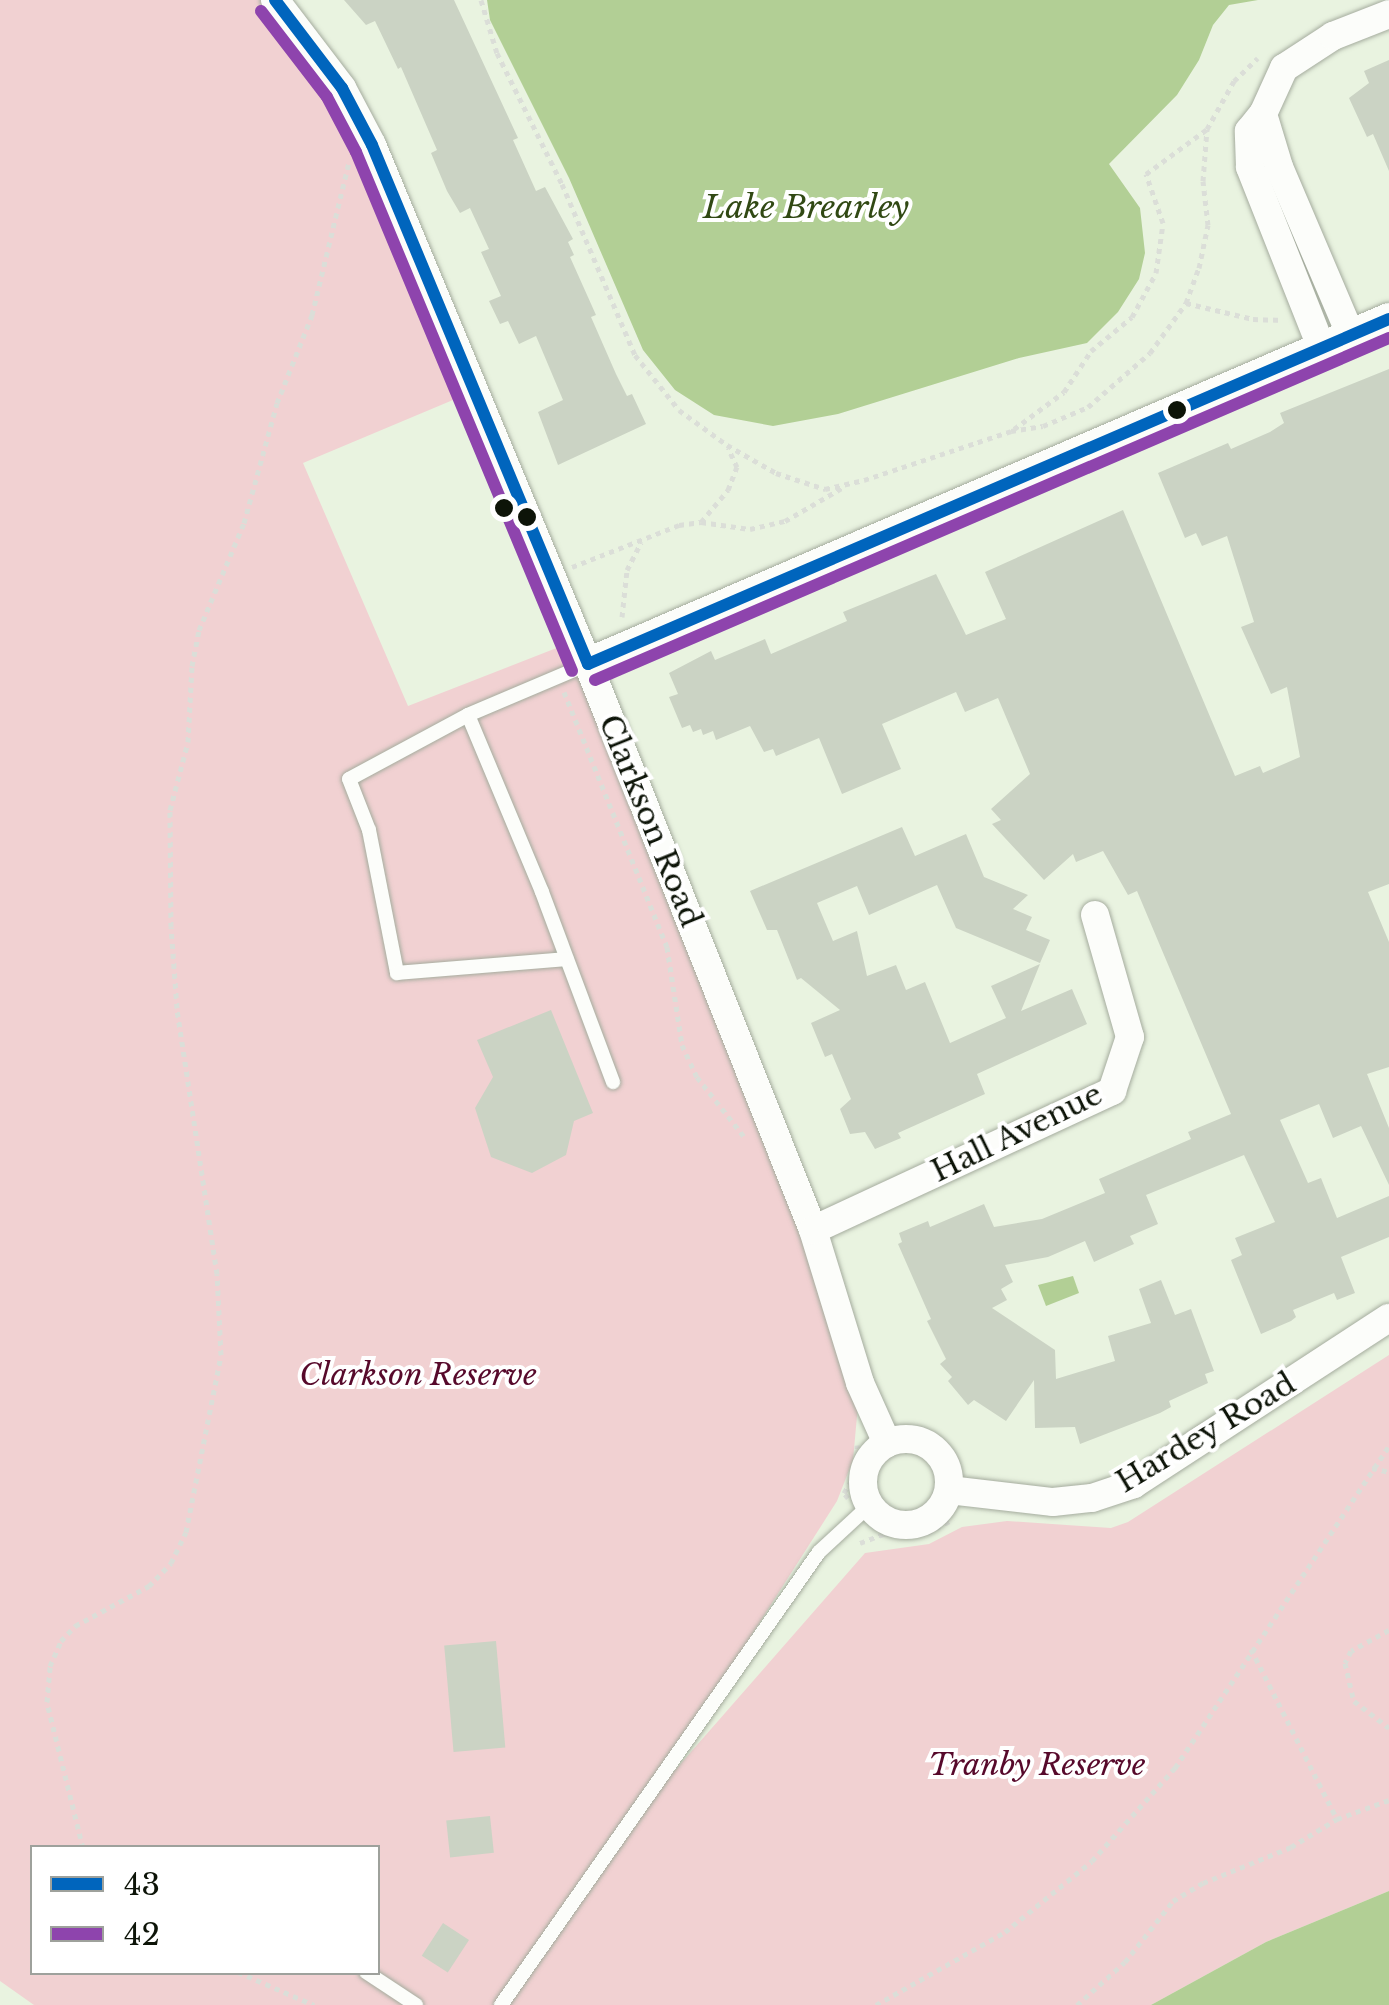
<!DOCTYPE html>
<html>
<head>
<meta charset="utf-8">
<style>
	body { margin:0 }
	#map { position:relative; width:1389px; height:2005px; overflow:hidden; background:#e9f3e0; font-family:"Libre Baskerville",serif }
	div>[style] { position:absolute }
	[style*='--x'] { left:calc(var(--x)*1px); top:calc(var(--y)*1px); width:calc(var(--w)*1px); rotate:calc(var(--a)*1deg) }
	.green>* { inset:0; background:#f1d1d2 }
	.water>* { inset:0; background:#b2cf95 }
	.building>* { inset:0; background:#cbd3c4; transform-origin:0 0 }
	.path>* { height:5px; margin-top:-2.5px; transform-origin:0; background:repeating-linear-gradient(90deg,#dbded8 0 5px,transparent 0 10px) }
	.roads { filter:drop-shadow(0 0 2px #a5ac9e) drop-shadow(0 0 2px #a5ac9e) }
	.service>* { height:14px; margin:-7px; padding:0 7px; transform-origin:7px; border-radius:7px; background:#fcfdfa }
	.minor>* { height:28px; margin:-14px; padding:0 14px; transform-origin:14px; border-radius:14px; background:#fcfdfa }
	.minor>.ring { margin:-14px; padding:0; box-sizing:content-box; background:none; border:28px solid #fcfdfa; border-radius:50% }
	.tertiary>* { height:32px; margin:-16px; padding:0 16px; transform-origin:16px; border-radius:16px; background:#fcfdfa }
	.bus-1>* { height:12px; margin:-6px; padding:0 6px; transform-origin:6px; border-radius:6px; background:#0065bd }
	.bus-2>* { height:12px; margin:-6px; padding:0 6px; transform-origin:6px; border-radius:6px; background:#8e44ad }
	.dots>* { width:28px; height:28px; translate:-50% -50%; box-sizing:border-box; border:5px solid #fff; border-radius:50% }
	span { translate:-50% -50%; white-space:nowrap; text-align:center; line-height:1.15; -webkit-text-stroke:8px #fff; paint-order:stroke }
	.street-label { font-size:30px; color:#0d1408 }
	.park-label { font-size:30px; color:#57092b; font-style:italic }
	.water-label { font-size:32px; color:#314914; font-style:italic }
	.legend { position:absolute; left:30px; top:1845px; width:350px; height:130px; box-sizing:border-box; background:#fff; border:2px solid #9ea19c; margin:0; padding:12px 18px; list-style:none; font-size:30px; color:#0d1408 }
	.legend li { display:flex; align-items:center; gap:20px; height:50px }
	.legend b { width:50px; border:2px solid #9ea19c }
</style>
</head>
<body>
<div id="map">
	<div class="green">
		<div style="clip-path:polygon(evenodd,0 0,269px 0,339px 91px,472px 392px,303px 463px,408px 706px,577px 640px,860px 1383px,853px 1460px,837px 1501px,641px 1809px,865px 1553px,929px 1544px,962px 1527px,1007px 1521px,1111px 1528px,1128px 1522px,1389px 1355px,1389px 1891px,1266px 1942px,1151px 2005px,34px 2005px,0 1981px,0 0,32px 1848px,378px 1848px,378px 1972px,32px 1972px,32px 1848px)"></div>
	</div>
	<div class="water">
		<div style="clip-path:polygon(487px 0,1258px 0,1229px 5px,1213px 25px,1199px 60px,1177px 95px,1109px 164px,1140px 208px,1145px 253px,1139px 279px,1118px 312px,1087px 343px,1019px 358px,838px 414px,773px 426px,714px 415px,675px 390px,643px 350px,569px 178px,490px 20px)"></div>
		<div style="clip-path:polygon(1073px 1276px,1079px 1293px,1046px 1306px,1038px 1285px)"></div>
		<div style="clip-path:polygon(1389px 1891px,1389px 2005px,1151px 2005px,1266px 1942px)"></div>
	</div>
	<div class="building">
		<div style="clip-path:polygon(344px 0,454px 0,518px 138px,513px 140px,536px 191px,545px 187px,573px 239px,568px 242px,574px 255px,570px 257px,596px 315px,591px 317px,616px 374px,627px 396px,632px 394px,646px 424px,558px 465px,538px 412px,563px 400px,536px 336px,519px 344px,508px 321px,500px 324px,489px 301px,501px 296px,481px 252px,489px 249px,470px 208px,460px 213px,447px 191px,431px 153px,437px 150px,401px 67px,398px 69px,375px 21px,366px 25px)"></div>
		<div style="clip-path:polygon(1389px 60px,1389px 171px,1373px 134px,1367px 137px,1349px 98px,1369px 83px,1364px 71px)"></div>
		<div style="clip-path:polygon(1389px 369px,1389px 884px,1368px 892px,1389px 942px,1389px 1067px,1367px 1074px,1389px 1128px,1389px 1185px,1361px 1126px,1333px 1138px,1319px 1104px,1280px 1120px,1308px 1183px,1321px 1178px,1337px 1218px,1389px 1196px,1389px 1237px,1341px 1257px,1355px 1293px,1337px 1300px,1334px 1293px,1293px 1310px,1296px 1317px,1291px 1321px,1261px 1334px,1231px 1260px,1242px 1255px,1235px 1238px,1275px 1222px,1244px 1155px,1146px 1195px,1158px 1224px,1130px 1236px,1134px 1244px,1094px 1262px,1085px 1241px,1048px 1257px,1005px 1265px,1013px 1282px,1001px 1289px,1007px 1300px,992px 1308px,1055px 1350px,1056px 1379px,1115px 1361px,1108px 1336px,1151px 1323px,1139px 1289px,1161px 1280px,1175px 1315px,1191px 1309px,1214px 1371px,1205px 1374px,1208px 1383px,1169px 1401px,1171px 1407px,1160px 1413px,1080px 1444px,1075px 1427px,1035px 1428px,1034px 1380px,1006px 1421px,974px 1400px,968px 1405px,948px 1381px,952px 1377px,940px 1364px,946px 1359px,927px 1321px,931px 1319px,898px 1244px,902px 1242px,899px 1233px,928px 1221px,930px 1227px,984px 1204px,994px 1227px,1042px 1219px,1105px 1193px,1099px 1179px,1191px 1139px,1188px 1132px,1231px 1114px,1137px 891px,1128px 895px,1103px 851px,1076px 862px,1073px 854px,1044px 880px,992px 824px,1001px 820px,991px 809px,1030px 774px,998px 698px,965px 712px,956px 692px,882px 724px,901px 769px,842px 794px,819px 738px,776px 756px,773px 749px,764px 752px,750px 726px,716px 740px,713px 731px,703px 735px,701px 729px,693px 732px,690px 725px,682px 728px,669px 697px,678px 694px,669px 673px,711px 651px,715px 660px,765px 639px,771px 654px,847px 621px,843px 612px,936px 574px,966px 635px,1006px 619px,985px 572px,1123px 510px,1235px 776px,1260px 766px,1263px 773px,1300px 757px,1287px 687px,1271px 694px,1241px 627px,1254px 622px,1227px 536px,1202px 546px,1196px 533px,1185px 538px,1158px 473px,1228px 443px,1231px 449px,1270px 432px,1284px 423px,1280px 413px)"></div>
		<div style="clip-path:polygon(902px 827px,915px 856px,966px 834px,984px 877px,1028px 895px,1013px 909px,1032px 917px,1026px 930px,1050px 940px,1040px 963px,956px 928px,937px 885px,869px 915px,857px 886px,817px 903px,833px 941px,857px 931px,867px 976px,896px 965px,906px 990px,925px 982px,950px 1043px,1006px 1018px,991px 986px,1040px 964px,1021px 1011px,1072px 989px,1087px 1024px,977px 1074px,985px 1094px,898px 1133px,901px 1138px,875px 1149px,865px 1132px,850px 1134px,840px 1109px,851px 1099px,832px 1054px,825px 1057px,811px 1023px,840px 1010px,801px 978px,797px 980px,777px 930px,767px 930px,750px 891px)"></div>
		<div style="clip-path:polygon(551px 1010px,593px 1113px,574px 1121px,566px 1155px,532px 1173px,491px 1157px,475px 1108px,493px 1077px,477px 1040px)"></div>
		<div style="left:496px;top:1641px;width:107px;height:52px;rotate:85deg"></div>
		<div style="left:490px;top:1816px;width:37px;height:44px;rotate:84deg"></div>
		<div style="left:443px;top:1923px;width:31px;height:39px;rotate:33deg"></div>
	</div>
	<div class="path">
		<div style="--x:481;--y:0;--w:55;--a:73.2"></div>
		<div style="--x:497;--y:53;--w:146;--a:63.6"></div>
		<div style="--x:562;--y:184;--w:186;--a:66.9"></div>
		<div style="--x:635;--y:355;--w:70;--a:51.3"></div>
		<div style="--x:679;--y:410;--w:59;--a:36.1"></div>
		<div style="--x:727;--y:445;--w:56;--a:29.7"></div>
		<div style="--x:776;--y:473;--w:52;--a:18.1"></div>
		<div style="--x:825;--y:489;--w:40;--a:-13"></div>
		<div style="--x:864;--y:480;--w:155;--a:-18.4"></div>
		<div style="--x:1011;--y:431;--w:32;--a:-9"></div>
		<div style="--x:1043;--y:426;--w:49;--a:-22.9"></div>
		<div style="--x:1088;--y:407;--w:82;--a:-41.1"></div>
		<div style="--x:1150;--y:353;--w:62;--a:-54.2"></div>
		<div style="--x:1186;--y:303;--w:37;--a:-70"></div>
		<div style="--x:1199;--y:268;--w:44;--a:-78.2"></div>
		<div style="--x:1208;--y:225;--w:44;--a:-96.5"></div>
		<div style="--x:1203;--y:181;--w:52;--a:-85.6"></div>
		<div style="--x:1207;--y:129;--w:55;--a:-60.6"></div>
		<div style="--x:1234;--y:81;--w:33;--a:-44"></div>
		<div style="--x:1186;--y:303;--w:69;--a:13.4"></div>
		<div style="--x:1253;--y:319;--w:30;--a:2"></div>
		<div style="--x:1014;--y:429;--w:62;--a:-36.5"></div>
		<div style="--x:1064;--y:392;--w:49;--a:-56.6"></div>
		<div style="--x:1091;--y:351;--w:53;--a:-39.7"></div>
		<div style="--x:1132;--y:317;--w:50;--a:-61.4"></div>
		<div style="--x:1156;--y:273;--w:50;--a:-82"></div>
		<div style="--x:1163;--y:223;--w:52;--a:-109.1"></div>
		<div style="--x:1146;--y:174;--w:76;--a:-36.4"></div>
		<div style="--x:701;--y:522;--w:49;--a:8.1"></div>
		<div style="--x:750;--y:529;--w:36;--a:-13"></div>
		<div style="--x:785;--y:521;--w:66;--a:-30.1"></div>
		<div style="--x:572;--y:567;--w:115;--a:-21.4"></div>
		<div style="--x:679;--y:525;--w:22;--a:-8"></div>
		<div style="--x:701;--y:522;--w:42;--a:-49.8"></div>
		<div style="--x:728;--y:490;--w:25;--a:-69"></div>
		<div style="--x:737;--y:467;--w:21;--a:-115"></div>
		<div style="--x:622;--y:617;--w:47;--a:-83.9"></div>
		<div style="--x:627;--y:570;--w:31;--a:-63"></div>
		<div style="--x:564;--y:692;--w:275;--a:68"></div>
		<div style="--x:667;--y:947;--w:99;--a:81.3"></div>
		<div style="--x:682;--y:1045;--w:35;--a:65"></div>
		<div style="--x:697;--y:1077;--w:79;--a:51.7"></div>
		<div style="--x:1372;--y:1468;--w:17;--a:13"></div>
		<div style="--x:848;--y:1498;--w:6;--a:-129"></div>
		<div style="--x:844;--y:1493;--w:29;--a:-59"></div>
		<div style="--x:859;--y:1468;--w:23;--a:-95"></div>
		<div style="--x:860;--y:1543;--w:26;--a:-21"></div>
		<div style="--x:884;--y:1534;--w:43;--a:-1.3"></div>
		<div style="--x:927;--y:1533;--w:30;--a:-28"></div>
		<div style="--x:1389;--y:1630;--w:43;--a:151.1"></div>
		<div style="--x:1351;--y:1651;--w:13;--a:117"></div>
		<div style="--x:1345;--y:1663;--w:39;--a:77"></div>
		<div style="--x:1354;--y:1701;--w:44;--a:37.6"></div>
		<div style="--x:1251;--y:1649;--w:191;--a:63.2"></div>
		<div style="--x:83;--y:1848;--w:150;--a:-103.9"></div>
		<div style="--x:47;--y:1702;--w:36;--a:-85"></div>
		<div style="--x:50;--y:1666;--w:27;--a:-66"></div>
		<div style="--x:61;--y:1641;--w:21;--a:-47"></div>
		<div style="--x:75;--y:1626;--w:84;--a:-28.4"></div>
		<div style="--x:149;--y:1586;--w:32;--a:-46"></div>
		<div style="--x:171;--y:1563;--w:34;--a:-64"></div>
		<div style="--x:186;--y:1532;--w:180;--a:-78.8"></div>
		<div style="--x:221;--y:1355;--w:81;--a:-92.8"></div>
		<div style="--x:217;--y:1274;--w:269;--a:-98.6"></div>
		<div style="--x:177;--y:1008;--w:81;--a:-94.2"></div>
		<div style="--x:171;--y:927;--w:117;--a:-90.5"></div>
		<div style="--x:170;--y:810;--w:70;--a:-75.2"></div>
		<div style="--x:188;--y:742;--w:76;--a:-87"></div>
		<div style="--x:192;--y:666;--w:37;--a:-79"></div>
		<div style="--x:199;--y:630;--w:116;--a:-67.2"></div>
		<div style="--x:244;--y:523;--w:124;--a:-74.6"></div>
		<div style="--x:277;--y:403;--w:95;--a:-68.3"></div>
		<div style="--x:312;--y:315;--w:157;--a:-76.4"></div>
		<div style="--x:238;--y:1972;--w:83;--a:23.5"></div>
		<div style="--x:876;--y:2005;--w:148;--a:-29.5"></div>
		<div style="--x:1005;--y:1932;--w:112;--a:-39.2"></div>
		<div style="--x:1092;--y:1861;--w:125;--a:-48.3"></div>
		<div style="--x:1175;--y:1768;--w:387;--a:-56.4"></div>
		<div style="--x:1077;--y:2005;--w:64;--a:-41.9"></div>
		<div style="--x:1125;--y:1962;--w:78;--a:-51.8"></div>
		<div style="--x:1173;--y:1901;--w:35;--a:-31"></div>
		<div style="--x:1203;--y:1883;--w:95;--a:-22.2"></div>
		<div style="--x:1291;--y:1847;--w:54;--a:-31.3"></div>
		<div style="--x:1337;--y:1819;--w:55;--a:-20.1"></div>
	</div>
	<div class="roads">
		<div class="service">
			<div style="--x:588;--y:664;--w:130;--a:157"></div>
			<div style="--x:468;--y:715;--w:192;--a:67.3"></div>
			<div style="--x:542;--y:892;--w:203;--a:69.5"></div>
			<div style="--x:468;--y:715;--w:135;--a:151.7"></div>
			<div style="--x:349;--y:779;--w:55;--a:68.6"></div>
			<div style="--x:369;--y:830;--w:146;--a:78.9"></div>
			<div style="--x:397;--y:973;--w:170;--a:-4.7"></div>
			<div style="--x:366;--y:1972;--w:60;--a:33.4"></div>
			<div style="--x:501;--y:2005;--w:553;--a:-54.93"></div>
			<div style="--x:819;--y:1552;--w:69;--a:-42.7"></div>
		</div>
		<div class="minor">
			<div style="--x:275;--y:0;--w:111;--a:52.7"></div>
			<div style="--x:342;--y:88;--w:64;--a:62.2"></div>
			<div style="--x:372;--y:145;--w:562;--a:67.4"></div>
			<div style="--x:588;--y:664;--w:609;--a:68.32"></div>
			<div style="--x:813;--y:1230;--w:160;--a:72.9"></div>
			<div style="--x:860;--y:1383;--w:66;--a:65.8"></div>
			<div style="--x:1263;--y:114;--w:55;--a:73.2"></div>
			<div style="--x:1279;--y:167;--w:184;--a:66.9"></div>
			<div style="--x:1322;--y:349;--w:196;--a:-111.6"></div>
			<div style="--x:1250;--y:167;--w:36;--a:-92"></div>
			<div style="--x:1249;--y:131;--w:22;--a:-51"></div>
			<div style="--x:1263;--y:114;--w:51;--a:-65.5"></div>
			<div style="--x:1284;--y:68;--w:59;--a:-33.1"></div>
			<div style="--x:1333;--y:36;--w:60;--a:-21.4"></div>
			<div style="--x:813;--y:1230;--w:330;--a:-24.9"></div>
			<div style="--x:1112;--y:1091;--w:57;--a:-71.6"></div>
			<div style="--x:1130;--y:1037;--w:127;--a:-106"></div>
			<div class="ring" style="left:863px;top:1439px;width:58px;height:58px"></div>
			<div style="--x:949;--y:1490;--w:105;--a:6.6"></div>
			<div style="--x:1053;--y:1502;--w:39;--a:-6"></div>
			<div style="--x:1092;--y:1498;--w:44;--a:-18.4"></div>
			<div style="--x:1134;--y:1484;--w:304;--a:-33.1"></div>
		</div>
		<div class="tertiary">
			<div style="--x:588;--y:664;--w:872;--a:-23.3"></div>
		</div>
	</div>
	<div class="bus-1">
		<div style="--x:275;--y:0;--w:111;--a:52.7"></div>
		<div style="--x:342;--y:88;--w:64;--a:62.2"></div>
		<div style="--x:372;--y:145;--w:562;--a:67.4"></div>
		<div style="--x:588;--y:664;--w:872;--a:-23.3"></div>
	</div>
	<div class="bus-2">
		<div style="--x:261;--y:11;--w:108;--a:52.5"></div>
		<div style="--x:327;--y:97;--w:62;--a:62.2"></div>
		<div style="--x:356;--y:152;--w:562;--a:67.4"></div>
		<div style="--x:595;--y:680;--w:865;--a:-23.3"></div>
	</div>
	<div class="dots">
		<div style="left:1177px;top:410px;background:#0d1408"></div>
		<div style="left:504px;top:508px;background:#0d1408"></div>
		<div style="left:527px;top:517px;background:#0d1408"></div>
	</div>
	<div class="street-label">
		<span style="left:650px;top:821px;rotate:68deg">Clarkson Road</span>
		<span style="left:1017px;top:1133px;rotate:-26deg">Hall Avenue</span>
		<span style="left:1206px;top:1433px;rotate:-31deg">Hardey Road</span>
	</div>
	<div class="park-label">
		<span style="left:418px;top:1375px">Clarkson Reserve</span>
		<span style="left:1037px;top:1765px">Tranby Reserve</span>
	</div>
	<div class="water-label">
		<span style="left:806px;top:207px">Lake Brearley</span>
	</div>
	<ul class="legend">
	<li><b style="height:12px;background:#0065bd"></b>43</li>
	<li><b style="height:12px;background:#8e44ad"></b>42</li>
	</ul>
</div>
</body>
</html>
